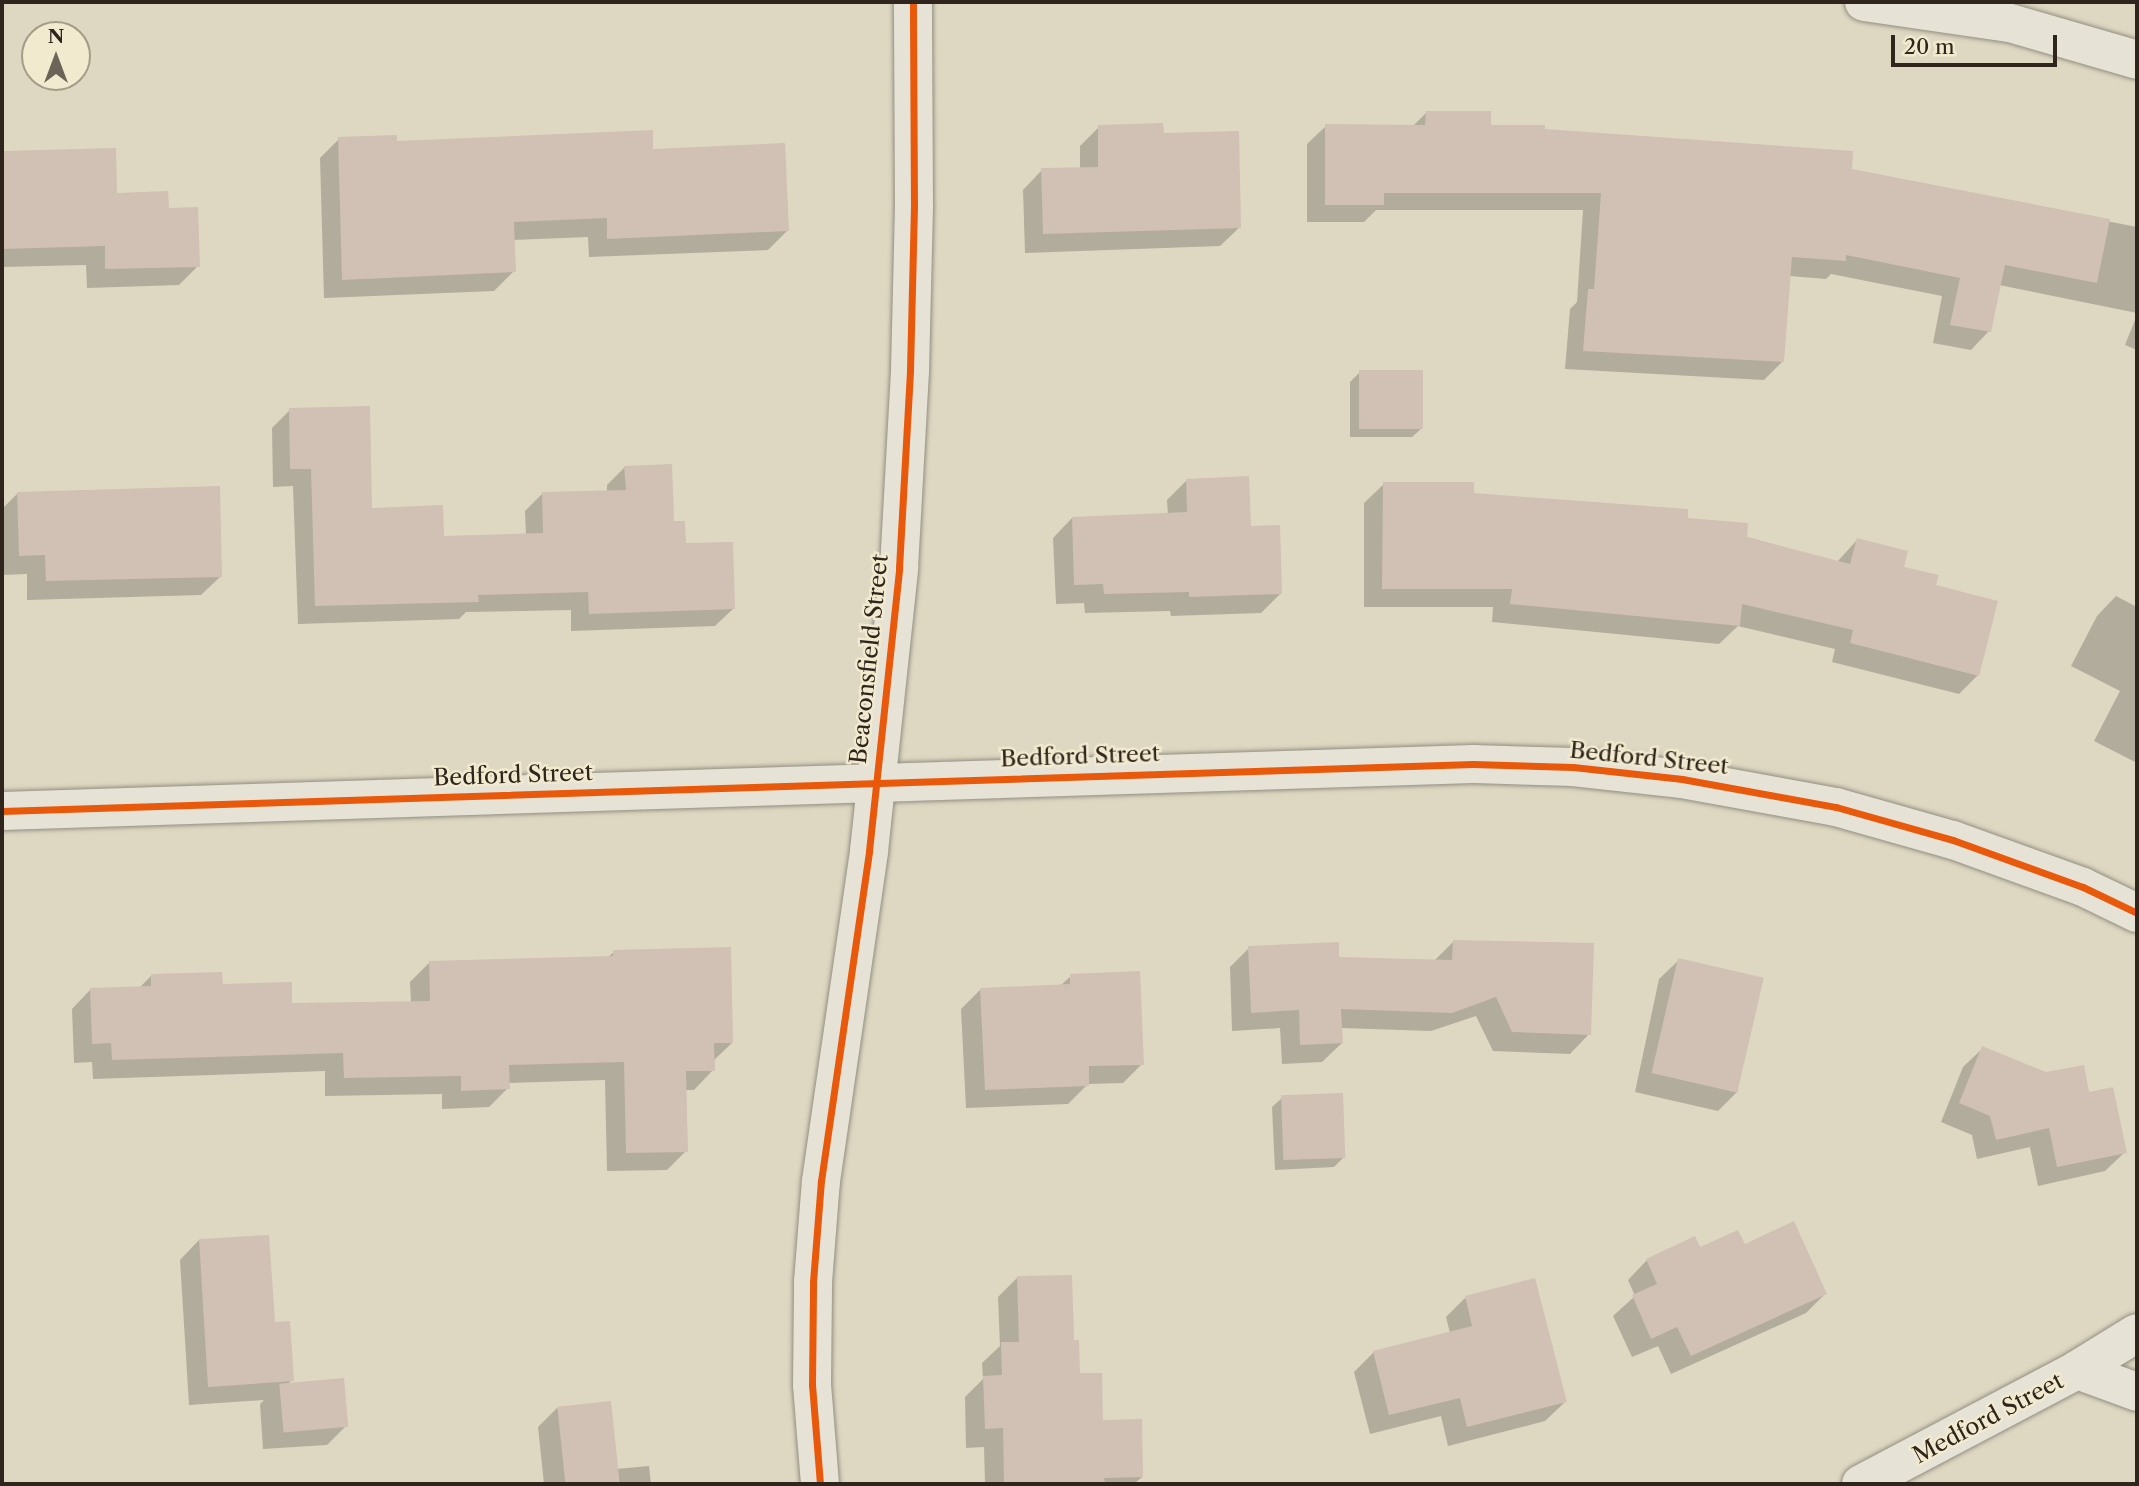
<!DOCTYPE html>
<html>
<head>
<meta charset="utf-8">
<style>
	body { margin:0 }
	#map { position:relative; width:2139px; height:1486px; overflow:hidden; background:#ded8c2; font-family:"Libre Caslon Text",serif }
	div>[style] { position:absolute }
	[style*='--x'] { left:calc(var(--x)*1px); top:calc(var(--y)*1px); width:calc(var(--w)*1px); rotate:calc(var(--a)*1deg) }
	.shadow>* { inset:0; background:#0003 }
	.building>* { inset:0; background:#d1c0b4; transform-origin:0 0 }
	.roads { filter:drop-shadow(0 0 2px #938e81) drop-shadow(0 0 2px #938e81) }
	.street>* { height:38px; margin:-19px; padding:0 19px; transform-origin:19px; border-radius:19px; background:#e6e2d6 }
	.cycleway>* { height:7px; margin:-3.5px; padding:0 3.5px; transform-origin:3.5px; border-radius:3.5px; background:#e8590c }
	span { translate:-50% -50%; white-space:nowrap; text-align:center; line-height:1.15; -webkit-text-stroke:5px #f2eacf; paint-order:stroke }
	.street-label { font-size:23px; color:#2f251d }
	.frame { position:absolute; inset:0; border:4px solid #2f251d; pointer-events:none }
	.north { position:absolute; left:21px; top:21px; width:70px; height:70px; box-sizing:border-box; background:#f2eacf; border:2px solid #a49b88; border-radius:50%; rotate:0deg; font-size:19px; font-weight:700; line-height:28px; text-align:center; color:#2f251d }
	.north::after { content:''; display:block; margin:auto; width:24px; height:32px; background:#6c6457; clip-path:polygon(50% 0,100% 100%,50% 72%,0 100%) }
	.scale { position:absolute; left:1891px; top:35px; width:166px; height:32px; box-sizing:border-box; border:4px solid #2f251d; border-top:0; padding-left:9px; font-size:21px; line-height:24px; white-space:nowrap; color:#2f251d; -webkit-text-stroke:5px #f2eacf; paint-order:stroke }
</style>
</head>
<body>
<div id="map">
	<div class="shadow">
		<div style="clip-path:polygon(1426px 113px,1490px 127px,1544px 131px,1850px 171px,2137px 227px,2137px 313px,1999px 285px,1989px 331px,1971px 350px,1933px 343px,1942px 296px,1831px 274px,1826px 279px,1789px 276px,1783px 361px,1764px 380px,1565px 369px,1570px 309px,1577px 302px,1583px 210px,1376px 210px,1364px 222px,1307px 222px,1307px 144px,1326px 126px,1412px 127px)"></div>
		<div style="clip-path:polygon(1099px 127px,1162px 135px,1240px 227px,1220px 246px,1025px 253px,1023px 190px,1042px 170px,1080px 169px,1080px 146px)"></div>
		<div style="clip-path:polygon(339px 139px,652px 150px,787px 231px,768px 250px,589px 257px,588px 237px,513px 240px,514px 271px,494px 291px,324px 298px,320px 158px)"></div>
		<div style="clip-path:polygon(114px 149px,115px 194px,167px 210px,198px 266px,179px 285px,87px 288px,86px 265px,2px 267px,2px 152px)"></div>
		<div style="clip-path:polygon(2137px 315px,2137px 350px,2125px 345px)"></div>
		<div style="clip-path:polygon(1360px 372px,1422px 428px,1412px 437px,1350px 437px,1350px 382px)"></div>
		<div style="clip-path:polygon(290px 410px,371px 509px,442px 538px,526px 535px,525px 511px,543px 493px,607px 492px,607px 485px,625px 467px,672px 523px,684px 545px,734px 608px,715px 626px,571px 631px,571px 610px,466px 612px,459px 619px,298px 624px,293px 486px,273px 487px,272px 428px)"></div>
		<div style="clip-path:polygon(1187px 480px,1249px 527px,1280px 594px,1261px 613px,1171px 616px,1170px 611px,1085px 613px,1084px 603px,1056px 604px,1053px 538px,1072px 518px,1168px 515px,1167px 500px)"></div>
		<div style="clip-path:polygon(1384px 484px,1686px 520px,1837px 562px,1857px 540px,1934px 586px,1978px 675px,1959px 694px,1832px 662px,1835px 649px,1738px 626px,1719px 644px,1492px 622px,1493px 607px,1364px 607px,1364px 503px)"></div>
		<div style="clip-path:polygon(18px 493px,221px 576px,201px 595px,27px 600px,27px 574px,2px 575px,2px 509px)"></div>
		<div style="clip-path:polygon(2116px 596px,2137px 607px,2137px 763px,2094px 741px,2120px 691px,2071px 666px,2097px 616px)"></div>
		<div style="clip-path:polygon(1454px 941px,1589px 1034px,1570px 1054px,1493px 1051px,1476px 1016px,1431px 1031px,1341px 1028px,1342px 1043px,1322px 1062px,1282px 1064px,1280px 1028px,1232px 1031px,1230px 967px,1249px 948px,1338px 959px,1434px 961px)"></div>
		<div style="clip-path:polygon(614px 952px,732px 1043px,713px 1061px,713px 1070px,694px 1090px,685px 1090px,686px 1151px,667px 1170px,607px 1171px,605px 1080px,508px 1083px,508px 1088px,489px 1107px,442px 1109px,442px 1094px,325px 1096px,325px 1071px,93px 1079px,92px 1062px,74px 1063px,72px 1009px,91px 989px,139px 988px,151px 976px,222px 986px,290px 1005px,411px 1003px,410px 982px,429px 963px,607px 958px)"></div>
		<div style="clip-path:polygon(1679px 960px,1738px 1091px,1718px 1111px,1635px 1092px,1659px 979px)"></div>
		<div style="clip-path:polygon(1071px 976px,1142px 1064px,1123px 1083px,1088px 1084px,1068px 1104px,966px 1108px,961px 1009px,981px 989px,1060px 986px)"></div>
		<div style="clip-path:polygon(1983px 1048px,2088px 1094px,2125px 1152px,2105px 1171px,2038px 1186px,2030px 1147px,1977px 1159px,1972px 1135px,1941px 1122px,1963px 1067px)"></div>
		<div style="clip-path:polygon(1282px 1098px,1344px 1157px,1334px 1167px,1275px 1170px,1272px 1107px)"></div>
		<div style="clip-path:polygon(199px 1240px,274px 1324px,292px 1380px,288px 1384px,346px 1426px,327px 1445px,263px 1449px,260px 1404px,264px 1400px,189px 1405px,180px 1260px)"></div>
		<div style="clip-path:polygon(1744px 1246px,1825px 1294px,1806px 1313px,1671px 1374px,1658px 1346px,1632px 1357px,1613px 1316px,1635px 1296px,1628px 1280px,1647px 1260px,1699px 1249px)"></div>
		<div style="clip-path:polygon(1018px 1277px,1072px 1342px,1078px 1375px,1101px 1422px,1142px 1477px,1134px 1484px,985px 1484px,984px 1447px,966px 1448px,965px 1397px,983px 1379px,982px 1363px,1000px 1346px,998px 1297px)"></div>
		<div style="clip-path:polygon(1465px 1298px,1565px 1402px,1545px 1421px,1448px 1446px,1441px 1416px,1370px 1434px,1354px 1372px,1374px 1352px,1450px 1333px,1446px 1317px)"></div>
		<div style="clip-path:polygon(557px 1408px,616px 1469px,649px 1466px,651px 1484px,544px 1484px,538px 1427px)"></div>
	</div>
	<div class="building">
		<div style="clip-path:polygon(1426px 111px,1491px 111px,1491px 125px,1545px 125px,1545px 129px,1853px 151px,1852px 169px,2110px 219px,2097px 283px,2005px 265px,1991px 332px,1950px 325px,1960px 278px,1846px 255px,1846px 261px,1792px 257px,1784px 362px,1583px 351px,1588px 289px,1594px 289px,1601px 193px,1384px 193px,1384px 205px,1325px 205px,1325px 124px,1425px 125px)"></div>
		<div style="clip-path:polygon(1163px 123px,1164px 133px,1239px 131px,1241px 228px,1043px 234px,1041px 168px,1098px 167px,1098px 125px)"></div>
		<div style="clip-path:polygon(653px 130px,653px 149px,785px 143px,789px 231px,607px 239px,607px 218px,514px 222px,516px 272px,342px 280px,338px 137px,397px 135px,397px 141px)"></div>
		<div style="clip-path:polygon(116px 148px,117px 193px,168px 191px,169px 208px,198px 207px,200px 267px,105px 269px,105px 246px,2px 249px,2px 151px)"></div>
		<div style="left:1359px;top:370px;width:64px;height:59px"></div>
		<div style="clip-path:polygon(370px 406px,372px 508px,443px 505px,444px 536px,543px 533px,542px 492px,626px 490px,624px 466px,672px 464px,674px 521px,685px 521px,686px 543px,733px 542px,735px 609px,589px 614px,588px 592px,478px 595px,479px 602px,315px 606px,311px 469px,290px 469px,289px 408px)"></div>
		<div style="clip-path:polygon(1249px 476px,1251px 526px,1280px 525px,1282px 594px,1189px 597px,1189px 592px,1104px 594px,1103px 584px,1074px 585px,1072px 517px,1187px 512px,1186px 479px)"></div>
		<div style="clip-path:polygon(1383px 482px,1474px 482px,1474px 493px,1688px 509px,1688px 518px,1748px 523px,1747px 537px,1850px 564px,1857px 538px,1908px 551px,1904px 567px,1939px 575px,1936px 585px,1998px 601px,1979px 676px,1850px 643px,1853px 630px,1742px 604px,1740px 626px,1510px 604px,1512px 589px,1382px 589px)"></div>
		<div style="clip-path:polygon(220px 486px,222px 577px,46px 581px,45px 555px,19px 556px,17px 492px)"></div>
		<div style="clip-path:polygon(1453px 940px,1594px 943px,1591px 1035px,1512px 1032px,1496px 997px,1452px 1013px,1341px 1009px,1343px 1043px,1300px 1045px,1299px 1010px,1251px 1013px,1248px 946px,1339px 942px,1339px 957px,1452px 960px)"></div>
		<div style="clip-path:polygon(731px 947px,733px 1043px,714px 1043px,715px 1071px,686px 1071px,688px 1152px,626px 1153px,624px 1062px,509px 1065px,510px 1089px,461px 1091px,461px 1076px,344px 1078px,343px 1053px,112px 1060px,111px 1043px,92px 1044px,90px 988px,151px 986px,151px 974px,222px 972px,223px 984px,292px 982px,292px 1003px,430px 1001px,429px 961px,613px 956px,613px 950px)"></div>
		<div style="left:1678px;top:958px;width:88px;height:118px;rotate:13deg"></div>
		<div style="clip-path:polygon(1140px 971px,1144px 1065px,1089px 1066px,1089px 1086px,985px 1090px,980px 988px,1070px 984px,1070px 974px)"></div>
		<div style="clip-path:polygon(1982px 1046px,2046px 1072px,2084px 1065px,2089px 1092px,2113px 1087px,2127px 1153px,2057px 1167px,2049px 1128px,1996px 1140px,1990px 1116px,1959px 1103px)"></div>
		<div style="left:1343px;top:1093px;width:65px;height:62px;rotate:88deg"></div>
		<div style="clip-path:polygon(1794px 1221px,1827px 1294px,1691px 1356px,1677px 1327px,1651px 1339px,1632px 1295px,1657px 1284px,1646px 1259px,1695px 1236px,1700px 1247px,1738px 1230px,1745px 1244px)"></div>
		<div style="clip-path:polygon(269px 1235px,275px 1322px,290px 1321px,294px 1381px,208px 1387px,199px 1239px)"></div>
		<div style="clip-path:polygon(1072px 1275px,1074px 1340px,1079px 1340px,1080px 1373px,1102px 1373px,1103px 1420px,1142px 1419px,1143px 1477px,1104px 1478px,1105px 1484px,1004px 1484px,1003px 1428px,985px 1429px,983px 1376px,1002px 1375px,1001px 1342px,1019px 1342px,1017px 1276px)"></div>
		<div style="clip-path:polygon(1535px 1278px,1567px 1402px,1467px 1427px,1460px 1398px,1389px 1415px,1373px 1351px,1472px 1326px,1465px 1296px)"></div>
		<div style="left:344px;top:1378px;width:49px;height:65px;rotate:85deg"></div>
		<div style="left:611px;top:1401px;width:83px;height:54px;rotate:84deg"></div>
	</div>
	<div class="roads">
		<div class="street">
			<div style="--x:1864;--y:2;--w:148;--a:8.2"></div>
			<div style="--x:2010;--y:23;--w:132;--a:16.2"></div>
			<div style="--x:2;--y:811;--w:1472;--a:-1.83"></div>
			<div style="--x:1473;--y:764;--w:100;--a:1.7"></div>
			<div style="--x:1573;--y:767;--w:110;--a:6.3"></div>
			<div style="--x:1682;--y:779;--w:157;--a:10.3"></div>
			<div style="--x:1836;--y:807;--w:122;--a:15.8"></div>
			<div style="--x:1953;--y:840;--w:138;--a:19.9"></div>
			<div style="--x:2083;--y:887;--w:60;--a:25.7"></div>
			<div style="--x:2077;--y:1370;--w:64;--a:20.1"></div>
			<div style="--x:820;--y:1484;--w:99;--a:-94.6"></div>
			<div style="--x:812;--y:1385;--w:103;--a:-89.4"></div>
			<div style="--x:813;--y:1282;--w:101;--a:-85.5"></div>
			<div style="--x:821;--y:1181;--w:333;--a:-81.7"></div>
			<div style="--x:869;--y:851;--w:285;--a:-83.9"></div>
			<div style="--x:899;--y:568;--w:198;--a:-86.8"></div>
			<div style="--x:910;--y:370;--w:163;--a:-88.6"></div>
			<div style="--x:914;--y:207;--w:205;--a:-90.3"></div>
			<div style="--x:1861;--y:1484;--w:244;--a:-27.8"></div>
			<div style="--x:2077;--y:1370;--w:70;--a:-31.7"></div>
		</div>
	</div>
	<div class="cycleway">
		<div style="--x:2;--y:811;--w:1472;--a:-1.83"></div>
		<div style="--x:1473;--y:764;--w:100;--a:1.7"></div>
		<div style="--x:1573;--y:767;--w:110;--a:6.3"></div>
		<div style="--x:1682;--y:779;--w:157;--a:10.3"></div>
		<div style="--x:1836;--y:807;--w:122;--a:15.8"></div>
		<div style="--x:1953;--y:840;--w:138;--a:19.9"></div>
		<div style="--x:2083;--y:887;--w:60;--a:25.7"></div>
		<div style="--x:820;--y:1484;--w:99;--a:-94.6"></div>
		<div style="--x:812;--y:1385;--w:103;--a:-89.4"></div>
		<div style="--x:813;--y:1282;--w:101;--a:-85.5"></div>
		<div style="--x:821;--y:1181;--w:333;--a:-81.7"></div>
		<div style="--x:869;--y:851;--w:285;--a:-83.9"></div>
		<div style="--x:899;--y:568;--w:198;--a:-86.8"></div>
		<div style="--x:910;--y:370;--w:163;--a:-88.6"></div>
		<div style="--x:914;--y:207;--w:205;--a:-90.3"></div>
	</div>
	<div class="street-label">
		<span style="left:869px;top:659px;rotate:-84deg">Beaconsfield Street</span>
		<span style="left:1080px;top:756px;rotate:-2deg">Bedford Street</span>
		<span style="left:1649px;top:758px;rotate:6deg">Bedford Street</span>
		<span style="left:513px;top:775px;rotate:-2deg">Bedford Street</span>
		<span style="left:1988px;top:1418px;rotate:-28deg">Medford Street</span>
	</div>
	<div class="frame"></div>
	<div class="north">N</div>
	<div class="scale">20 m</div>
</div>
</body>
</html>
